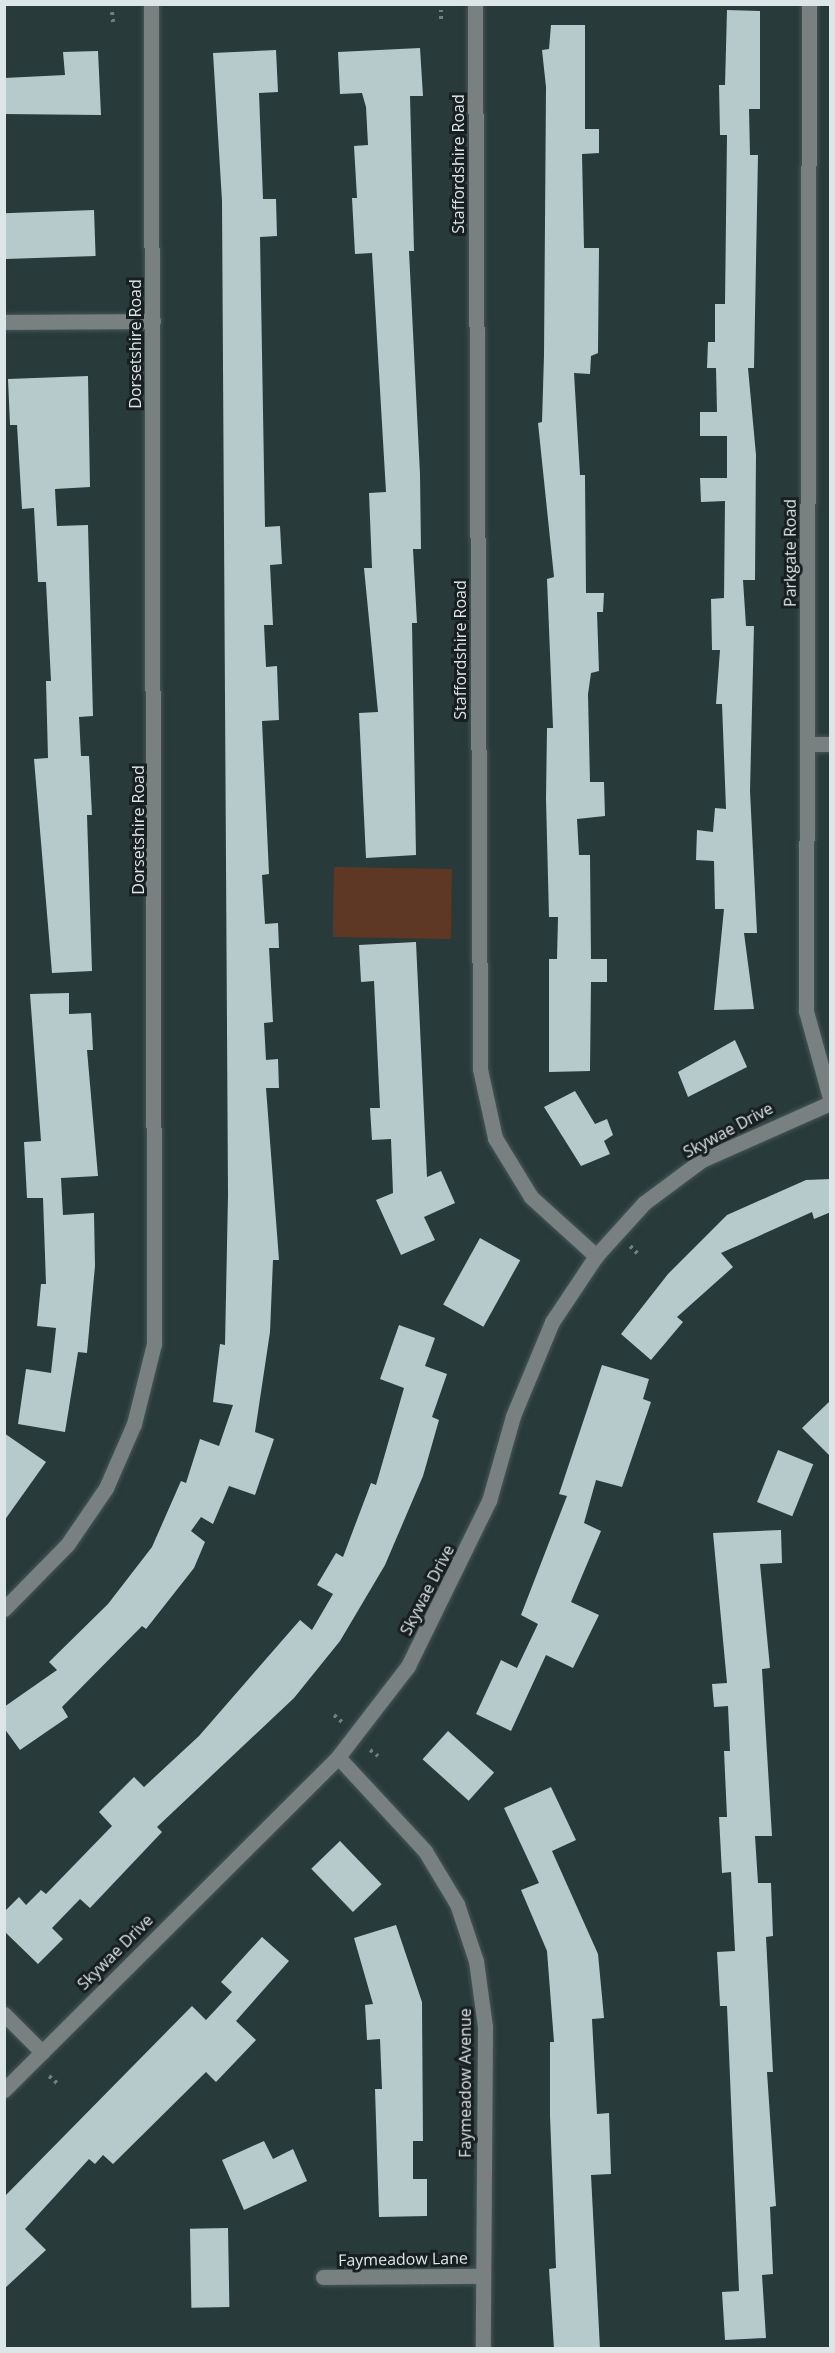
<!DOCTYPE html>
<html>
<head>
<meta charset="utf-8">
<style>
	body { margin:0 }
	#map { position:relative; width:835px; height:2353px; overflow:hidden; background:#293a3a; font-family:"Open Sans",sans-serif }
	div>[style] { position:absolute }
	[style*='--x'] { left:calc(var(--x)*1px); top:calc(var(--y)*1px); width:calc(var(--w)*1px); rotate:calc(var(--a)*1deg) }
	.green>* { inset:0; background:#5f3825; transform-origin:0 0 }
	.building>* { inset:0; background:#b7cacb; transform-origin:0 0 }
	.path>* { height:4px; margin-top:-2px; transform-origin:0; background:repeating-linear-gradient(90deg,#717f7f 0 3px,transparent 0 7.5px) }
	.roads { filter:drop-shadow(0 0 2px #465656) drop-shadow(0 0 2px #465656) }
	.minor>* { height:15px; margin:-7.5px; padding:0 7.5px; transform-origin:7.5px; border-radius:7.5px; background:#788080 }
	span { translate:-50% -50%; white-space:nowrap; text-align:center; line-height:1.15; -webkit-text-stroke:6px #181f20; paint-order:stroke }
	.street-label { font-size:16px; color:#dde6e7 }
	.frame { position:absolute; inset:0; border:6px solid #dde6e7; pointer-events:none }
</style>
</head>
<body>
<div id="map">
	<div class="green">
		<div style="left:334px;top:867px;width:118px;height:70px;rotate:1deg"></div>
	</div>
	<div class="building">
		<div style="clip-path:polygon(727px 10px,760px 11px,760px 109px,749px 109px,750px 155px,758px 155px,754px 368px,748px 368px,756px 455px,755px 580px,743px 580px,746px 626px,754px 626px,750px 791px,757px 933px,744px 933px,754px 1009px,714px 1010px,724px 909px,715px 909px,714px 861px,696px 860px,697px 830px,713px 832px,715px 808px,726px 809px,722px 704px,716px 704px,720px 650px,712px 650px,711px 599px,724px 598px,725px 501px,701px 502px,700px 478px,727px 478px,727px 436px,700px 436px,700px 412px,717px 412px,716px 368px,707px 368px,708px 342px,715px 342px,715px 304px,725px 304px,727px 135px,720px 135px,719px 85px,725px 85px)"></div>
		<div style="clip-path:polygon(551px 25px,585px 25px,585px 129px,599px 129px,599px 153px,582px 154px,584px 248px,599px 248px,598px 353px,591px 356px,590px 374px,574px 373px,580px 475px,585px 475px,586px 593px,604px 593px,603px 612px,597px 612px,599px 671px,591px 673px,588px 694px,590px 782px,604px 782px,605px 816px,577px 819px,579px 855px,590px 855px,591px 959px,607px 959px,607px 982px,591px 982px,590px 1071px,549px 1072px,549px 959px,557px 959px,558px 917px,549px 917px,546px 799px,547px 728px,553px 728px,547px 579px,554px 577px,538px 423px,542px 422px,544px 355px,546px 87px,542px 50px,549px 49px)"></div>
		<div style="clip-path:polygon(420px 48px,423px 96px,410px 96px,414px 251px,409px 251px,420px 474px,421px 549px,413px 549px,417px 623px,412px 623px,416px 855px,366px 858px,359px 713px,378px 712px,364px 568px,372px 568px,369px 493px,386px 492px,372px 253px,355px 254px,352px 198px,357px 198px,354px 146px,368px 145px,366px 107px,362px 93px,340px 94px,338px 52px)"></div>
		<div style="clip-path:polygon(276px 50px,278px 92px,259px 93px,263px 199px,276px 199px,277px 236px,260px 237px,265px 527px,280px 526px,282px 564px,270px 565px,273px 625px,264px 625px,266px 667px,277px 666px,279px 720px,262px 721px,269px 874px,262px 875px,265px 924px,278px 923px,279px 948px,269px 948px,273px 1022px,264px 1023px,266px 1060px,278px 1059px,279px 1088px,266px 1088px,279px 1260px,273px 1260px,270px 1332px,255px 1432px,274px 1439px,255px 1495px,229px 1486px,213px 1524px,201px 1517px,191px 1531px,205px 1542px,194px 1568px,146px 1629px,142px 1626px,62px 1707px,68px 1717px,20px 1750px,4px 1728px,4px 1707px,57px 1670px,49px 1662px,108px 1604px,152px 1547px,181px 1481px,186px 1483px,200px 1439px,219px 1446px,233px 1405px,213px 1402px,220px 1344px,225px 1345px,228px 1195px,222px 201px,213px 53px)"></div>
		<div style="clip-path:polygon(98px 51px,101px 115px,4px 114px,4px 78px,65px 75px,63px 52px)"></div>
		<div style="left:94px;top:210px;width:46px;height:90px;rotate:88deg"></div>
		<div style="clip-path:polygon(88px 376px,90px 487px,55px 489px,57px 526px,88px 525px,93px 716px,79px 717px,81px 756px,89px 756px,92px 815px,87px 815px,92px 971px,52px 973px,34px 759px,48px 758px,46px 681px,51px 681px,46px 582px,38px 582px,34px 508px,22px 509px,17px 425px,10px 425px,8px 379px)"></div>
		<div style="clip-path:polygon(416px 942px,427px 1177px,441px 1171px,455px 1203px,424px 1217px,435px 1240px,401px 1255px,376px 1200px,393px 1193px,391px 1139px,372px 1140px,370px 1108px,380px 1108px,374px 981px,361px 982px,359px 945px)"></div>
		<div style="clip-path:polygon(69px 993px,69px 1014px,91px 1013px,93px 1050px,87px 1050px,98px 1176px,61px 1178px,63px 1215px,94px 1213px,95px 1266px,87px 1353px,78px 1352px,65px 1432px,18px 1424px,26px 1369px,51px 1373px,56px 1328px,37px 1326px,41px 1284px,46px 1284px,43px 1198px,27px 1198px,24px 1142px,41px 1141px,30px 994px)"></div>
		<div style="clip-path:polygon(735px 1040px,747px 1067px,688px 1097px,678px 1072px)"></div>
		<div style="clip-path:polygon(575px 1091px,595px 1124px,607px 1119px,613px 1135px,604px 1141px,610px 1154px,581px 1166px,544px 1107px)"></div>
		<div style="clip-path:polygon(831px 1179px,831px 1212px,814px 1219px,812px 1212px,721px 1253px,733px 1267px,677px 1317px,683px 1322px,651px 1360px,621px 1334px,668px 1274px,727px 1215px,806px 1180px)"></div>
		<div style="left:480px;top:1238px;width:46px;height:76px;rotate:29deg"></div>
		<div style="clip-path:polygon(399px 1325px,435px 1338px,425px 1366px,447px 1374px,432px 1417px,439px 1420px,423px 1476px,385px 1565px,340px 1641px,294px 1698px,157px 1827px,162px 1832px,90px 1908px,80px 1899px,52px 1928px,63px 1939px,38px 1964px,4px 1931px,4px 1912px,19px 1897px,26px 1905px,41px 1890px,46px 1894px,112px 1826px,99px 1812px,134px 1777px,144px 1787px,199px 1736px,300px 1620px,312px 1630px,333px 1594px,317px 1585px,336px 1553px,343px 1557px,371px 1483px,376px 1485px,404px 1388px,380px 1379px)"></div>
		<div style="clip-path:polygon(602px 1365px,649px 1379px,643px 1399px,651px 1402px,622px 1487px,596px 1480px,584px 1523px,601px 1531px,571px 1602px,599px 1615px,573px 1668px,546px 1655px,511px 1731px,476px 1714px,501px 1660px,517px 1668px,538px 1624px,521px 1615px,567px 1496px,559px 1494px)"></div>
		<div style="clip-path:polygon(831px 1400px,831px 1457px,802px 1428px)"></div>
		<div style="clip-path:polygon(4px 1433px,46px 1462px,4px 1521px)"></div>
		<div style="left:778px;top:1450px;width:38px;height:56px;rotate:22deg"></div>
		<div style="clip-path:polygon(781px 1530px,782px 1563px,760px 1564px,770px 1668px,762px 1669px,772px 1836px,755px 1836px,758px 1883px,771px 1883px,773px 1936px,766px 1937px,773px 2072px,767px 2072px,776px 2206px,770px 2207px,773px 2274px,762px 2275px,766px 2338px,725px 2340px,722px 2292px,739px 2291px,727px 2006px,720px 2006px,717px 1952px,735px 1951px,731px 1872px,722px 1873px,719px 1817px,727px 1817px,724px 1751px,730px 1751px,728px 1706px,714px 1707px,712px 1684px,727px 1683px,713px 1533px)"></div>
		<div style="left:448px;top:1731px;width:62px;height:38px;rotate:42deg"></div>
		<div style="clip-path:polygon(551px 1787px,576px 1840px,552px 1851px,598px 1954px,604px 2018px,592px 2019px,597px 2114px,609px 2113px,611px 2174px,591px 2175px,600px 2349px,554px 2349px,549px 2269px,556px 2268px,550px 2116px,550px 2042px,554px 2042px,547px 1951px,521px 1890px,539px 1883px,504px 1808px)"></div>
		<div style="left:340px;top:1841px;width:60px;height:40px;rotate:46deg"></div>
		<div style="clip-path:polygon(396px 1925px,422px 2002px,423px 2141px,413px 2141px,413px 2179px,427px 2179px,427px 2216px,379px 2217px,375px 2089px,382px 2089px,380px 2039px,367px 2040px,365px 2005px,373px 2004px,354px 1938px)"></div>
		<div style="clip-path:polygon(262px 1937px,289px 1961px,236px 2021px,256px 2040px,216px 2082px,206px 2072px,113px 2164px,103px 2155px,95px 2164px,89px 2159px,25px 2229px,46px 2250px,4px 2289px,4px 2197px,192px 2006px,206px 2020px,232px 1992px,221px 1982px)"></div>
		<div style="clip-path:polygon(264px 2141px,273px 2159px,293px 2149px,307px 2181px,244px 2210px,222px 2160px)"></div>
		<div style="left:228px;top:2228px;width:79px;height:38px;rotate:89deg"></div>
	</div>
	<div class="path">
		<div style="--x:112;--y:12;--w:10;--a:84"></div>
		<div style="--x:441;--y:19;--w:9;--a:-90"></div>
		<div style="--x:630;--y:1246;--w:11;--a:45"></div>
		<div style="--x:334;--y:1715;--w:11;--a:41"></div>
		<div style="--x:370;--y:1750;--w:10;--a:37"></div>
		<div style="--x:49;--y:2076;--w:11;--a:41"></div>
	</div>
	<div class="roads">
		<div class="minor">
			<div style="--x:475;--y:4;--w:1065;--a:89.73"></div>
			<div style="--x:480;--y:1069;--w:71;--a:77.7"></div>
			<div style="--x:495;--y:1138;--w:69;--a:58.6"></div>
			<div style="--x:531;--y:1197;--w:88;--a:42.2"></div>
			<div style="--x:809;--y:4;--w:1007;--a:90.17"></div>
			<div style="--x:806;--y:1011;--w:90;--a:74.6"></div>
			<div style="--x:4;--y:322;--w:149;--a:-0.4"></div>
			<div style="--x:808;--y:744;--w:22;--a:0"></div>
			<div style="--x:4;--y:1609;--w:90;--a:-45.5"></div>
			<div style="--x:67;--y:1545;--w:69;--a:-55.6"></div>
			<div style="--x:106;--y:1488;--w:70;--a:-66.4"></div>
			<div style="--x:134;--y:1424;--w:82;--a:-76"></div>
			<div style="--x:154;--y:1344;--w:1340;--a:-90.13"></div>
			<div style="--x:338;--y:1757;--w:128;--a:47.2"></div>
			<div style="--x:425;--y:1851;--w:62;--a:58.9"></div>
			<div style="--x:457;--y:1904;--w:60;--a:71.6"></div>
			<div style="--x:476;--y:1961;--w:67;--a:82.2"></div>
			<div style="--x:485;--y:2027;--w:321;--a:90.4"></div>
			<div style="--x:4;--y:2014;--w:54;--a:45"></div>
			<div style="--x:4;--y:2090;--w:472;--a:-44.9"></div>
			<div style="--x:338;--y:1757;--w:115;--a:-52.4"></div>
			<div style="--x:408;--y:1666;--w:184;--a:-63.9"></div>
			<div style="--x:489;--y:1501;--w:88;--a:-74.2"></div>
			<div style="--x:513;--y:1416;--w:102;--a:-67.5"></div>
			<div style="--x:552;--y:1322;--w:79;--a:-56.3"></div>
			<div style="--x:596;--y:1256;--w:72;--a:-47.8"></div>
			<div style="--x:644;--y:1203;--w:72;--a:-36.6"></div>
			<div style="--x:702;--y:1160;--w:140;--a:-24"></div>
			<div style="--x:323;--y:2277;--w:160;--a:-0.4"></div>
		</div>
	</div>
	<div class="street-label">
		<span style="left:458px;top:164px;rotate:-90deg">Staffordshire Road</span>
		<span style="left:135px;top:344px;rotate:-90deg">Dorsetshire Road</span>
		<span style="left:790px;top:553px;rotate:-90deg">Parkgate Road</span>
		<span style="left:460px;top:650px;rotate:-90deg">Staffordshire Road</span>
		<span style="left:138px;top:830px;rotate:-90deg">Dorsetshire Road</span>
		<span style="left:728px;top:1130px;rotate:-28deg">Skywae Drive</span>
		<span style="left:427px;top:1590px;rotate:-63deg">Skywae Drive</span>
		<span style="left:115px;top:1952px;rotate:-45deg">Skywae Drive</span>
		<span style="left:465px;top:2083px;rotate:-90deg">Faymeadow Avenue</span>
		<span style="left:403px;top:2259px;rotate:-1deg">Faymeadow Lane</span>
	</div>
	<div class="frame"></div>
</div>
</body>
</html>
